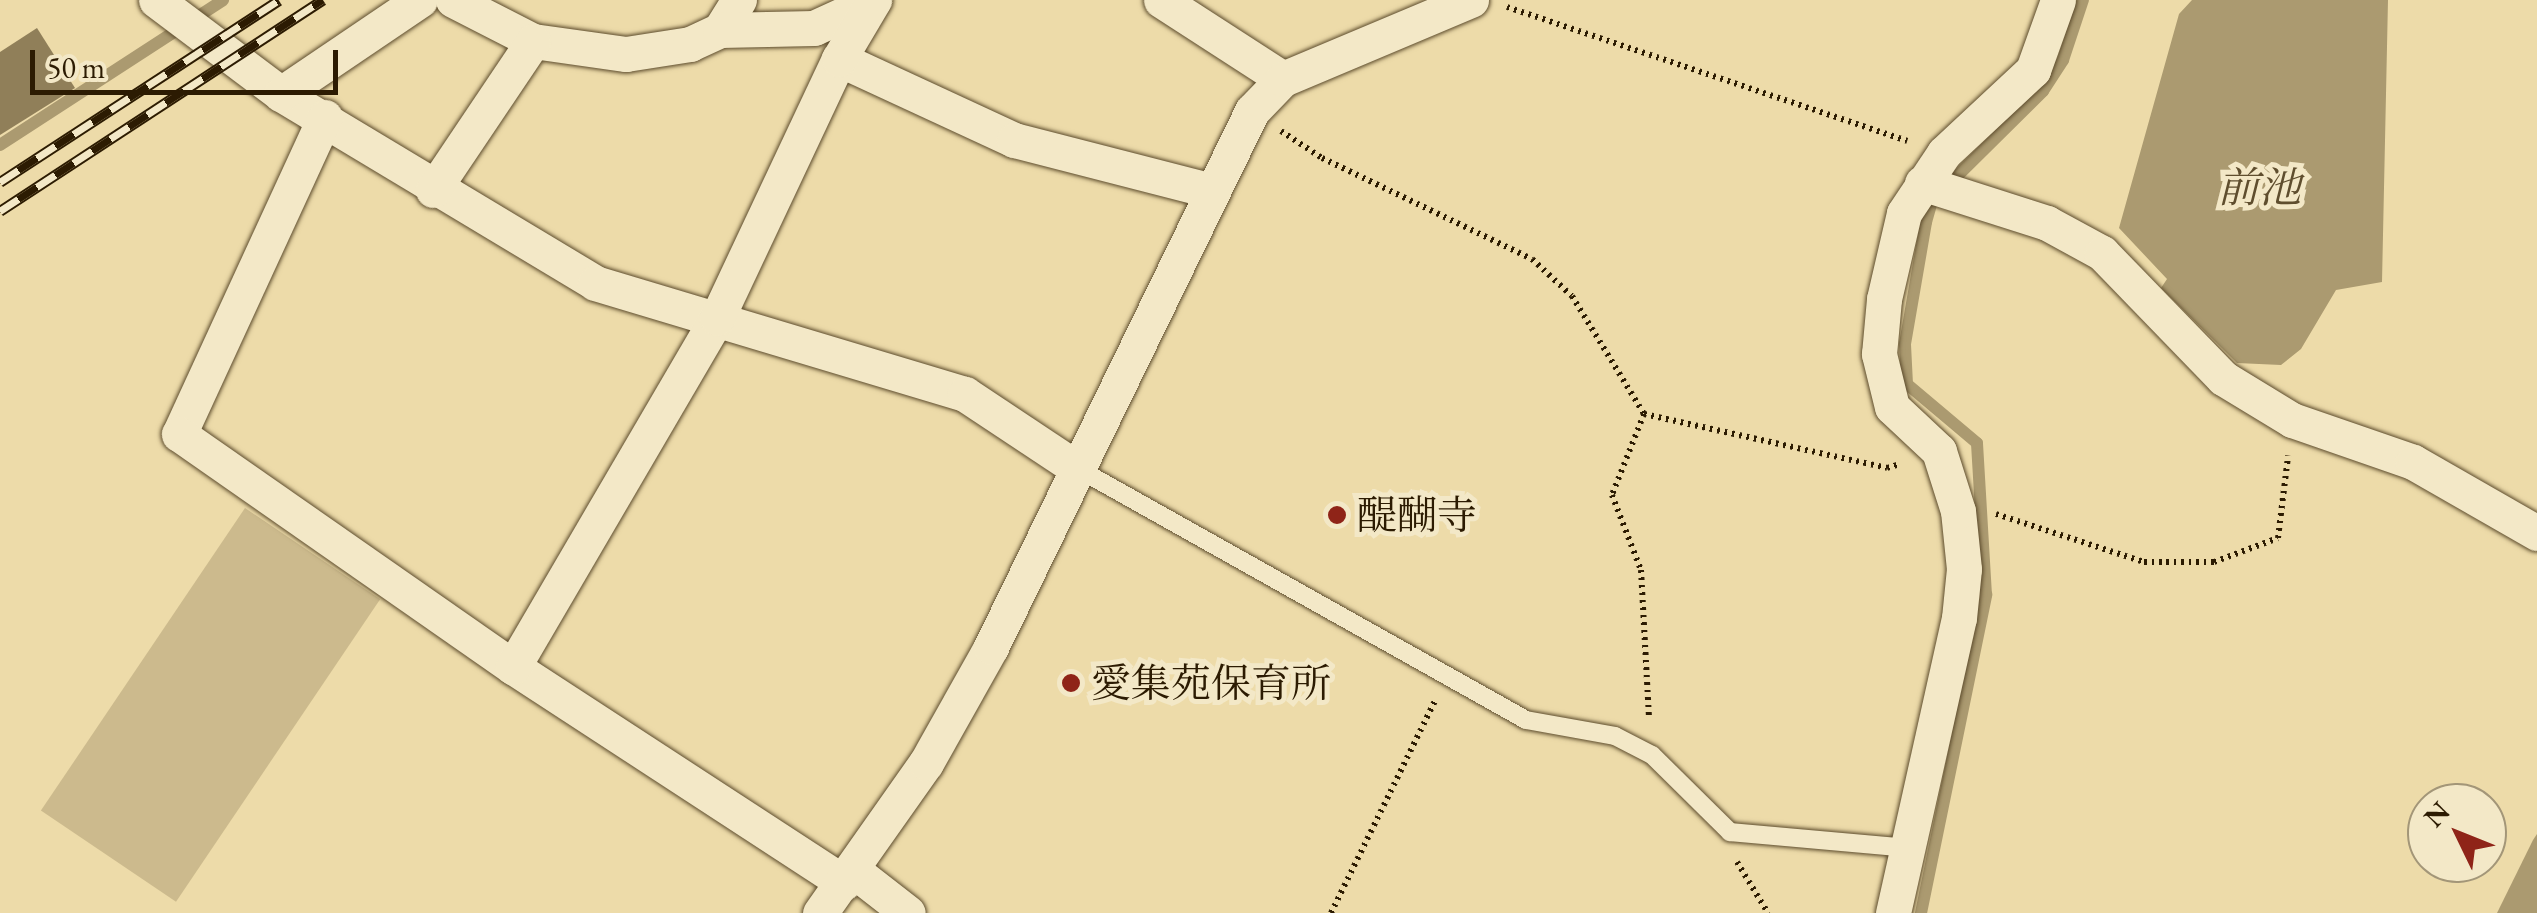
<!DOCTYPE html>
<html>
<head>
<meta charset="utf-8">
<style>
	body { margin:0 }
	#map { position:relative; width:2537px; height:913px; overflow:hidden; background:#eddba9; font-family:"EB Garamond","Noto Serif JP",serif }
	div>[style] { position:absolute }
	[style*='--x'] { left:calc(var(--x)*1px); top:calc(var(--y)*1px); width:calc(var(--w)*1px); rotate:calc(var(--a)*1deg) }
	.green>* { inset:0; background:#ccba8d; transform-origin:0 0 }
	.water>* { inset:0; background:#ab9a70 }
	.stream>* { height:12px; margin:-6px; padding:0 6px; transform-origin:6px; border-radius:6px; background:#ab9a70 }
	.building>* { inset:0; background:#907f59 }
	.path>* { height:6px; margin-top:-3px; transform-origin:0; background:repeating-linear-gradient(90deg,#2c1b02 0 2.5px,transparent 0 7.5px) }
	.roads { filter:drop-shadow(0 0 2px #5c4b2c) drop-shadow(0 0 2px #5c4b2c) }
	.lane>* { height:18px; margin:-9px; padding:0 9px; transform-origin:9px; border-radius:9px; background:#f3e8c7 }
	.street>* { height:35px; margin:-17.5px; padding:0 17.5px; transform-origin:17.5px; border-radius:17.5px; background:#f3e8c7 }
	.rail>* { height:11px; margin-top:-5.5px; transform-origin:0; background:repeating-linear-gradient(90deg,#f3e8c7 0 22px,#2c1b02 0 44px); box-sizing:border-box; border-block:2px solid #2c1b02 }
	.dots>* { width:28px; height:28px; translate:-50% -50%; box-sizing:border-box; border:5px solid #f3e8c7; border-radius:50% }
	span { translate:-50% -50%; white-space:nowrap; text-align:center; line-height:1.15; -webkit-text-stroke:10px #f3e8c7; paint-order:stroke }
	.poi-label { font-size:40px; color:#2c1b02 }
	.left { translate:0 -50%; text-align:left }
	.water-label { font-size:42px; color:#5f4e2e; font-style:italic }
	.north { position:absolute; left:2407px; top:783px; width:100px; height:100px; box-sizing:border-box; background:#f3e8c7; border:2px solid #a39678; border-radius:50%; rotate:313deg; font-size:28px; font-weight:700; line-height:40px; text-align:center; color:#2c1b02 }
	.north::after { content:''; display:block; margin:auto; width:35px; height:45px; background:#8f2418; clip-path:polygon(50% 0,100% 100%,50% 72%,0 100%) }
	.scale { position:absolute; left:30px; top:50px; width:308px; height:45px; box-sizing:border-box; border:5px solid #2c1b02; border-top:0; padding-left:12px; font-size:30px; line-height:35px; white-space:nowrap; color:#2c1b02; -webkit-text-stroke:8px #f3e8c7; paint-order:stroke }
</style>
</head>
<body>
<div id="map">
	<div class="green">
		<div style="left:245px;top:508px;width:163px;height:365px;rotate:34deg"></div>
	</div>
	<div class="water">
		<div style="clip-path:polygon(2192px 0,2388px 0,2382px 282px,2336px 290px,2301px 349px,2281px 365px,2237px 363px,2161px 288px,2167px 279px,2119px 228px,2179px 14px)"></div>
		<div style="clip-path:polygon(2537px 834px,2537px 913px,2497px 913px,2533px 840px)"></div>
	</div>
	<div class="stream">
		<div style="--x:0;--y:145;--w:266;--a:-33"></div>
		<div style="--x:1921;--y:913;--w:325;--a:-78.4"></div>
		<div style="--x:1986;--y:595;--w:152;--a:-93.4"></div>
		<div style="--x:1977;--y:443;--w:92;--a:-139.9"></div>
		<div style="--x:1907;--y:384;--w:40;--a:-92.9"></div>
		<div style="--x:1905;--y:344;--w:124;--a:-80.2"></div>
		<div style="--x:1926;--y:222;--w:22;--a:-74"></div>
		<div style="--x:1932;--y:201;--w:156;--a:-44.7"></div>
		<div style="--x:2043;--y:91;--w:37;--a:-57"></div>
		<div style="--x:2063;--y:60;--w:63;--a:-71.6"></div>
	</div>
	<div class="building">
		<div style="clip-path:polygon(37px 28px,75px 88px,0 135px,0 52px)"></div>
	</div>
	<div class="path">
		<div style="--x:1507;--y:7;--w:422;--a:18.5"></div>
		<div style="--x:1281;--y:131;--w:49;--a:33.4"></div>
		<div style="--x:1322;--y:158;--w:233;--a:25.7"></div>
		<div style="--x:1532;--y:259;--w:54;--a:42.8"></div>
		<div style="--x:1572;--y:296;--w:138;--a:58.6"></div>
		<div style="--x:1644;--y:414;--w:249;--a:12.5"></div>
		<div style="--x:1887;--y:468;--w:14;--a:-17"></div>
		<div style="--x:1644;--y:414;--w:87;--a:111.6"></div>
		<div style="--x:1612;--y:495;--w:80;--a:68.9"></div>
		<div style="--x:1641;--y:570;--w:150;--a:86.9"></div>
		<div style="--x:1996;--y:514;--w:156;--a:18"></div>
		<div style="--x:2144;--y:562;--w:70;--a:0"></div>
		<div style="--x:2214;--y:562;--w:68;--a:-20.6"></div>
		<div style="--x:2278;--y:538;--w:83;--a:-83"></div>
		<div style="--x:1737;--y:862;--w:60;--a:58.7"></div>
		<div style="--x:1331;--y:913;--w:236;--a:-63.9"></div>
	</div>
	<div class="roads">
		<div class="lane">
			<div style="--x:1075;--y:467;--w:517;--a:29.29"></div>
			<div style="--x:1526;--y:720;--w:90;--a:10.2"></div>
			<div style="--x:1615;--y:736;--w:42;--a:27.2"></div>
			<div style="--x:1652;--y:755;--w:110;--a:44.6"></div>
			<div style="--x:1730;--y:832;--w:179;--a:5.1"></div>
		</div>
		<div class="street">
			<div style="--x:156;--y:0;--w:156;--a:36.9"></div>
			<div style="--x:281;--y:94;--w:366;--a:31"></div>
			<div style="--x:595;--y:283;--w:386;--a:16.7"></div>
			<div style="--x:965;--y:394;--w:132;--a:33.6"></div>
			<div style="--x:453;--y:0;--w:90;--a:27.1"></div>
			<div style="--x:533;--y:41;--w:94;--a:8"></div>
			<div style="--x:626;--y:54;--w:65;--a:-8.9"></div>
			<div style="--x:690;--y:44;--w:33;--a:-25"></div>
			<div style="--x:720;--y:30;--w:36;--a:-58"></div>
			<div style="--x:1161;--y:0;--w:145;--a:32.9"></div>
			<div style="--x:720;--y:30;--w:94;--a:-1.2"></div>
			<div style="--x:814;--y:28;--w:65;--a:-24.6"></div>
			<div style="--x:839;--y:59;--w:193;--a:24.8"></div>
			<div style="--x:1014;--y:140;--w:201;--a:14.4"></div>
			<div style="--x:281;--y:94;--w:168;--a:-34.1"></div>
			<div style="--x:325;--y:117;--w:349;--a:114.7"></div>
			<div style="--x:179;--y:434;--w:407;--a:34.9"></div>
			<div style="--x:513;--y:667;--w:395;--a:33.1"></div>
			<div style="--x:1922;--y:183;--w:131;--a:17.7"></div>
			<div style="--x:2047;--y:223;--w:63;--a:28.6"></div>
			<div style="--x:2102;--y:253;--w:174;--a:45.9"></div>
			<div style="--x:2223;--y:378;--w:81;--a:31.3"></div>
			<div style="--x:2292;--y:420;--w:128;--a:19.1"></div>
			<div style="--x:2413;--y:462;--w:143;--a:29.8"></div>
			<div style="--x:433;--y:190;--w:179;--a:-56.1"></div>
			<div style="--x:513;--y:667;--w:404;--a:-59.7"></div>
			<div style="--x:717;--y:318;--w:286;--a:-64.8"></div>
			<div style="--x:839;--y:59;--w:69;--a:-59.3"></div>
			<div style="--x:854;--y:871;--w:68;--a:37.9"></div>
			<div style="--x:820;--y:913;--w:184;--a:-54.8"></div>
			<div style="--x:926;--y:763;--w:133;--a:-60.7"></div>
			<div style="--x:991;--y:647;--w:596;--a:-64.04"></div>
			<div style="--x:1252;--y:111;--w:45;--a:-45.9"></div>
			<div style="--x:1283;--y:79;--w:204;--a:-22.8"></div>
			<div style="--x:1893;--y:913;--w:302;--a:-77.4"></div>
			<div style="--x:1959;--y:618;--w:49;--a:-84.2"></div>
			<div style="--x:1964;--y:569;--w:58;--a:-95.9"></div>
			<div style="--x:1958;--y:511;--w:63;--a:-107.6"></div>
			<div style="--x:1939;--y:451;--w:64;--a:-136.9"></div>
			<div style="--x:1892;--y:407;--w:55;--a:-103.8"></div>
			<div style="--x:1879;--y:354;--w:55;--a:-84.8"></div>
			<div style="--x:1884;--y:299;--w:88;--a:-76.9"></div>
			<div style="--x:1904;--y:213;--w:72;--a:-56.3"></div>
			<div style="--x:1944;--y:153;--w:122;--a:-43"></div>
			<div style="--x:2033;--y:70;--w:74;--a:-70.3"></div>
		</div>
	</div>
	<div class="rail">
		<div style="--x:0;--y:182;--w:333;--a:-33.1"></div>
		<div style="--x:0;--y:211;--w:386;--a:-33.2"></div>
	</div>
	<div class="dots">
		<div style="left:1337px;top:515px;background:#8f2418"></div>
		<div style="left:1071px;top:683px;background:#8f2418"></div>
	</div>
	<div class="poi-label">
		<span class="left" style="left:1357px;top:515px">醍醐寺</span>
		<span class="left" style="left:1091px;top:683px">愛集苑保育所</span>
	</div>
	<div class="water-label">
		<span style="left:2259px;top:188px">前池</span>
	</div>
	<div class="north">N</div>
	<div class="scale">50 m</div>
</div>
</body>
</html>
